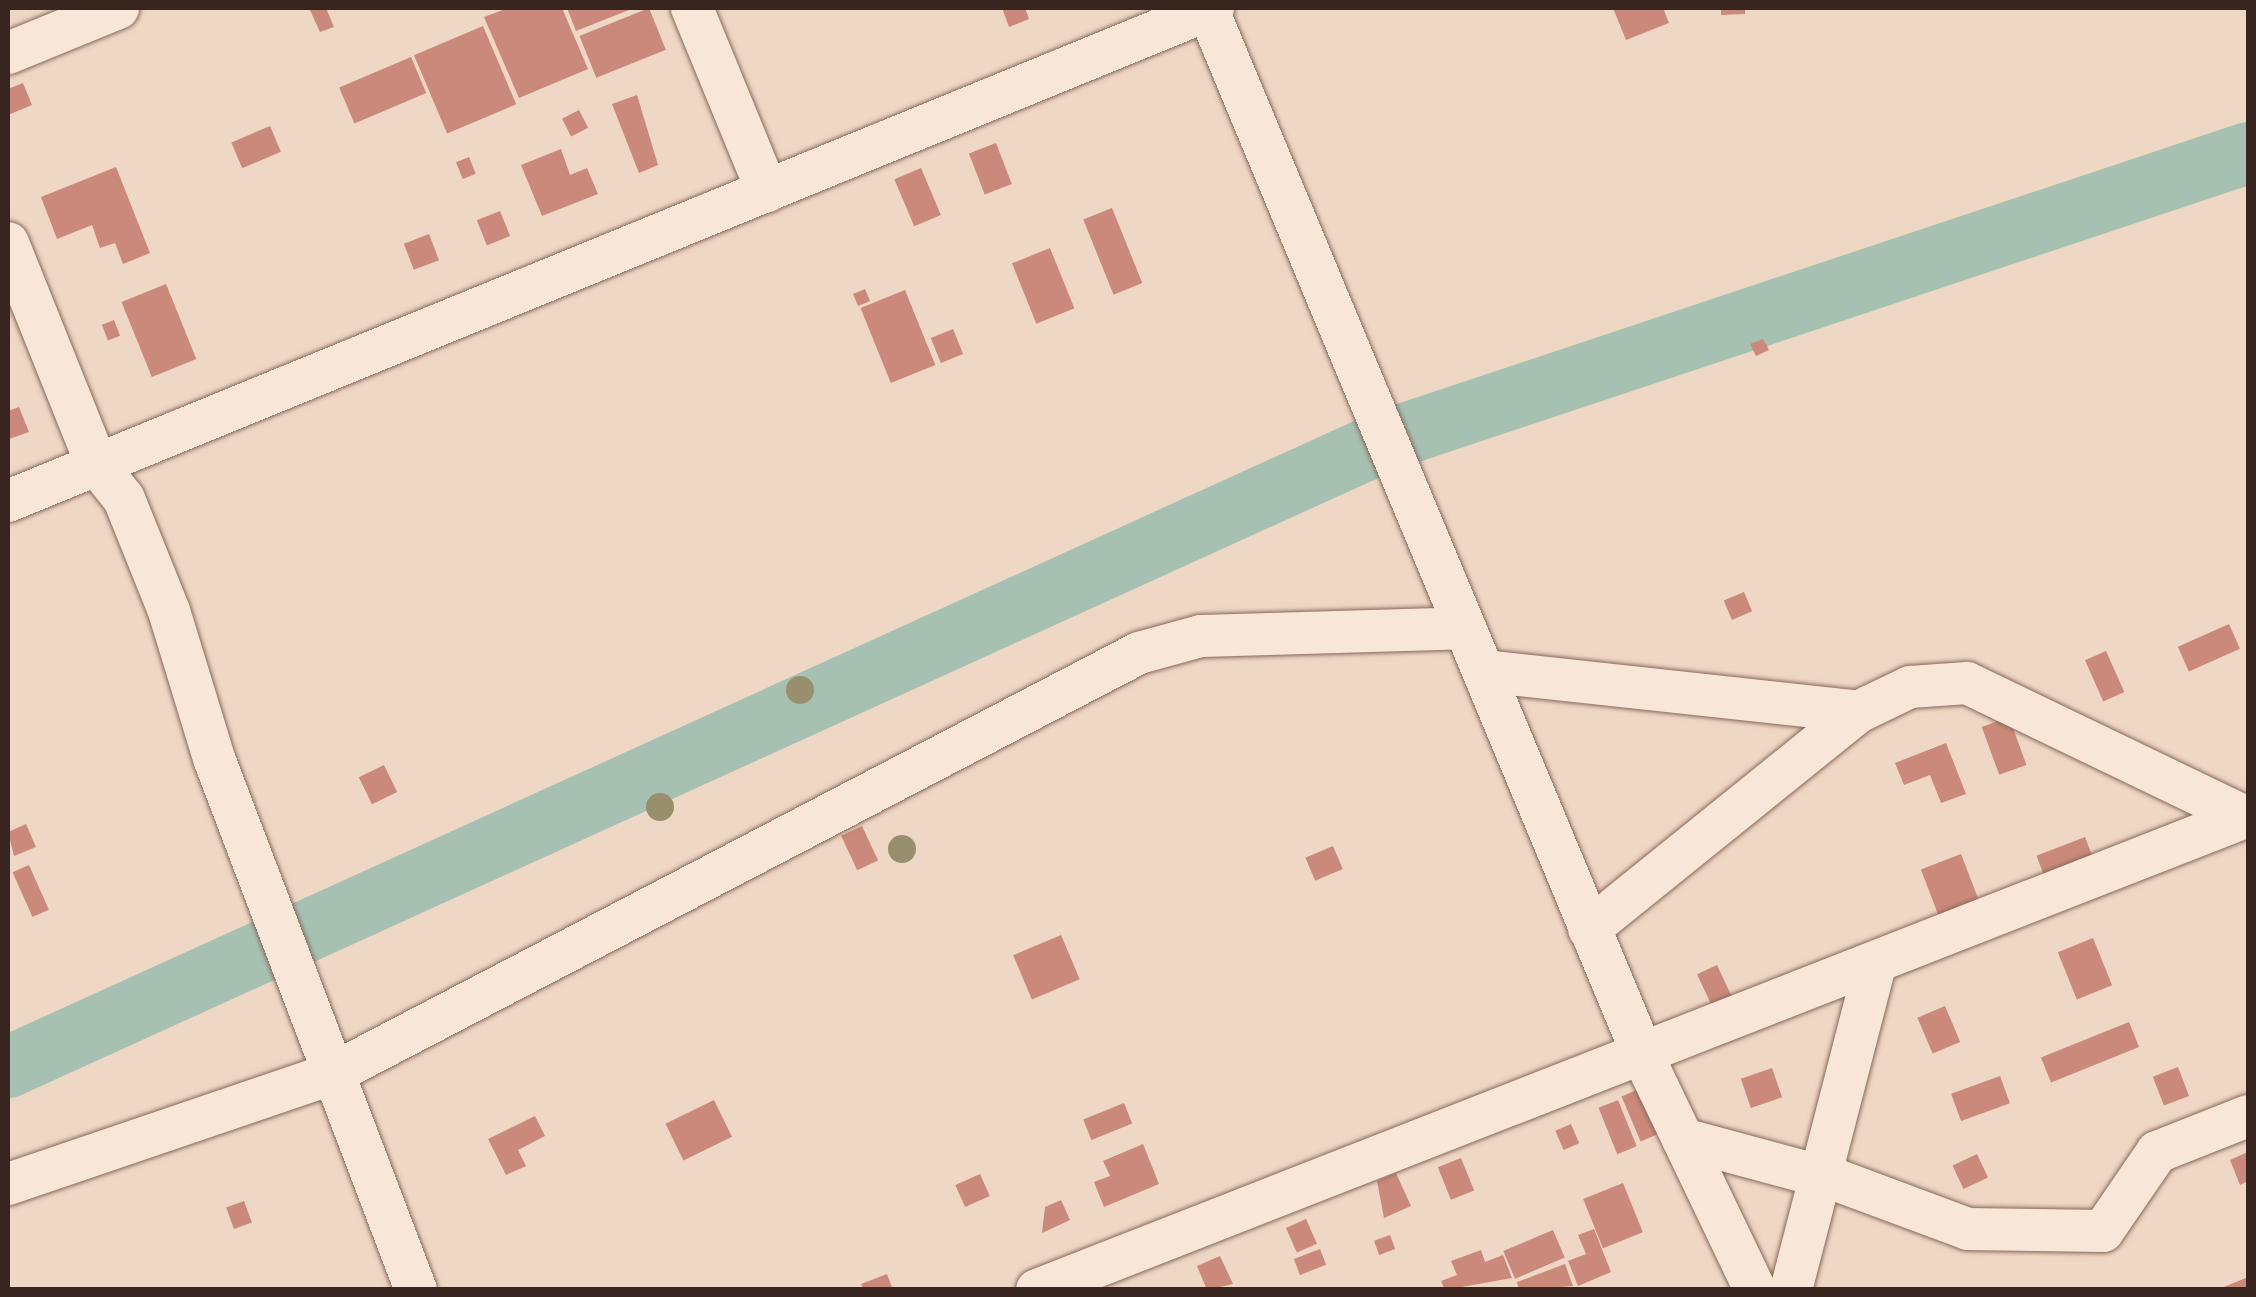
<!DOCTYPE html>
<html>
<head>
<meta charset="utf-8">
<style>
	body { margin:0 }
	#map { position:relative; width:2256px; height:1297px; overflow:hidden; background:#eed7c4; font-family:"Roboto Serif",serif }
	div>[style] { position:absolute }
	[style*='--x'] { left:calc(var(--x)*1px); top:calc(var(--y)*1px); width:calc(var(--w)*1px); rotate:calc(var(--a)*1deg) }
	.river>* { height:62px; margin:-31px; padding:0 31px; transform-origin:31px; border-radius:31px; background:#a6c1b2 }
	.building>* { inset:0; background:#cb897b; transform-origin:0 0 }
	.roads { filter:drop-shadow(0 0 2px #88685b) drop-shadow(0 0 2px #88685b) }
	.street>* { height:42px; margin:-21px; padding:0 21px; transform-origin:21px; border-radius:21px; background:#f8e7d8 }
	.trees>* { width:28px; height:28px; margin:-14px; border-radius:50%; background:#998f6d }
	span { translate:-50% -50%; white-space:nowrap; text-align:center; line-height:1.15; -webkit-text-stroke:10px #f5e3d4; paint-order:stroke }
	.frame { position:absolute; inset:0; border:10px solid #38251f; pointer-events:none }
</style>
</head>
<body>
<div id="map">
	<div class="river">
		<div style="--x:8;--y:1067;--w:1515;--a:-24.45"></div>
		<div style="--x:1387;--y:440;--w:908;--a:-18.43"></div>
	</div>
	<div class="building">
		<div style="clip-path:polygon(309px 8px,326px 8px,334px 27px,320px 32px)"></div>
		<div style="clip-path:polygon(508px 8px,562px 8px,588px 69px,519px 98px,484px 17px)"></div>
		<div style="clip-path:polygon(567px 8px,634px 8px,576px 31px)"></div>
		<div style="left:649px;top:8px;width:45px;height:75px;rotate:68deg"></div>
		<div style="clip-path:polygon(1002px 8px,1025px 8px,1029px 19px,1009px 27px)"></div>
		<div style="clip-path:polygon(1613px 8px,1663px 8px,1669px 23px,1626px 40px)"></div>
		<div style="clip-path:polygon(1721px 8px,1745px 8px,1745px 14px,1721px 15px)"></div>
		<div style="left:483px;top:26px;width:85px;height:75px;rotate:67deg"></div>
		<div style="left:411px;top:57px;width:39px;height:78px;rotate:67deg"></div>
		<div style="clip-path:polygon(23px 83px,32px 105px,8px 115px,8px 89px)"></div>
		<div style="clip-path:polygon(637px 95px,658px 165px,639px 173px,612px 104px)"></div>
		<div style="left:579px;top:110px;width:20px;height:19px;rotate:63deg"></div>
		<div style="left:270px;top:126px;width:28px;height:42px;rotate:67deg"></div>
		<div style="left:996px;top:143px;width:44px;height:29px;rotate:69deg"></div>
		<div style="clip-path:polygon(561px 149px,570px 175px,587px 168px,598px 194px,542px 216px,521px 165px)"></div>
		<div style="left:469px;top:157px;width:18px;height:14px;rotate:68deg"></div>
		<div style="clip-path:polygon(116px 167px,150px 253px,123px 264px,115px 243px,100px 248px,92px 225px,57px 239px,41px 197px)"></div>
		<div style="left:921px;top:168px;width:51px;height:29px;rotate:67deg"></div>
		<div style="left:1112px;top:208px;width:81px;height:31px;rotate:68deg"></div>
		<div style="left:500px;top:211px;width:27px;height:25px;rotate:68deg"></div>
		<div style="left:429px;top:234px;width:28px;height:27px;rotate:69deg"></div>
		<div style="left:1050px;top:248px;width:65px;height:41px;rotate:68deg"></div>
		<div style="left:166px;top:284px;width:81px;height:48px;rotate:68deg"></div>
		<div style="left:865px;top:289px;width:13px;height:13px;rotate:67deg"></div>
		<div style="left:905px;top:290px;width:81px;height:48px;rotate:68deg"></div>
		<div style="left:114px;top:320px;width:17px;height:13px;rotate:69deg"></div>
		<div style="left:953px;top:329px;width:27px;height:24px;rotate:68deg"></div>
		<div style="clip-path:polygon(1763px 339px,1769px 350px,1756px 356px,1750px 344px)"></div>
		<div style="clip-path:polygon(19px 407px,29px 432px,9px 439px,8px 411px)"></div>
		<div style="left:1744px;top:592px;width:21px;height:22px;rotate:67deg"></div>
		<div style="left:2229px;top:624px;width:27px;height:56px;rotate:66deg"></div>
		<div style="left:2106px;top:651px;width:45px;height:23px;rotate:66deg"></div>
		<div style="left:2009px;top:717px;width:51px;height:29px;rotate:70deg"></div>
		<div style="clip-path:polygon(1946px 743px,1966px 794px,1941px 803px,1930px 775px,1904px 785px,1895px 763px)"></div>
		<div style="left:384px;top:765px;width:30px;height:28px;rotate:64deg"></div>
		<div style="clip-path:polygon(26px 824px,36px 847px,14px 856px,8px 832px)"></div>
		<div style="left:862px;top:826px;width:38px;height:23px;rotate:65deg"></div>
		<div style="left:2085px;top:837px;width:22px;height:52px;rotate:69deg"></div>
		<div style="left:1333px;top:846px;width:25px;height:30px;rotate:67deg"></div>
		<div style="left:1961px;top:854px;width:53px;height:43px;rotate:69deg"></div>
		<div style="left:29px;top:865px;width:49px;height:18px;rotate:66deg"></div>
		<div style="left:1061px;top:935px;width:48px;height:52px;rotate:67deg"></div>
		<div style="left:2093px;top:938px;width:51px;height:38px;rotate:68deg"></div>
		<div style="left:1717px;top:965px;width:42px;height:22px;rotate:65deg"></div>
		<div style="left:1945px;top:1006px;width:39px;height:30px;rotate:67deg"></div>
		<div style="left:2129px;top:1022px;width:27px;height:95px;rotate:68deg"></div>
		<div style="left:2178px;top:1067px;width:31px;height:27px;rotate:69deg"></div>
		<div style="left:1772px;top:1068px;width:31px;height:33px;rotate:71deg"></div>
		<div style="left:2000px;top:1076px;width:29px;height:52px;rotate:70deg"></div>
		<div style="left:1639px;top:1089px;width:49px;height:19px;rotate:67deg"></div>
		<div style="left:714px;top:1100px;width:41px;height:54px;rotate:64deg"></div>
		<div style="left:1618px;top:1100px;width:50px;height:21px;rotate:68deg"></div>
		<div style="left:1124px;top:1103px;width:22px;height:44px;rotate:68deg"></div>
		<div style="clip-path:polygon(535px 1116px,545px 1136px,518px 1150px,526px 1166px,506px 1175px,488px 1139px)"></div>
		<div style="left:1571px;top:1124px;width:21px;height:17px;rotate:67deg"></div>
		<div style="clip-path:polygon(1143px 1144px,1159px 1184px,1104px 1207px,1094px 1182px,1110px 1176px,1103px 1161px)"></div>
		<div style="clip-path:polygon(2248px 1152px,2248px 1181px,2240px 1185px,2230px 1160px)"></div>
		<div style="left:1977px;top:1154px;width:26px;height:27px;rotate:65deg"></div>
		<div style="left:1461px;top:1158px;width:35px;height:25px;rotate:68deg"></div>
		<div style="clip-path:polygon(1396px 1173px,1411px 1206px,1384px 1218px,1377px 1181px)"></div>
		<div style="left:980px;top:1174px;width:24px;height:27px;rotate:66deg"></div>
		<div style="left:1623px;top:1183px;width:53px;height:43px;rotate:68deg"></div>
		<div style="clip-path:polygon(1061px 1200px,1070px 1220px,1042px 1233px,1045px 1207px)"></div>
		<div style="left:244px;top:1201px;width:23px;height:19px;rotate:70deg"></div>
		<div style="left:1306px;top:1219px;width:27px;height:22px;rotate:66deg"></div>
		<div style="clip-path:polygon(1594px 1229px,1611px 1272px,1578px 1286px,1568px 1261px,1586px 1254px,1578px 1235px)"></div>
		<div style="left:1553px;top:1230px;width:30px;height:54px;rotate:67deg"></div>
		<div style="left:1390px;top:1235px;width:15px;height:17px;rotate:70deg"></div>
		<div style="left:1320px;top:1249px;width:17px;height:28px;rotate:69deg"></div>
		<div style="clip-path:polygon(1481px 1250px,1485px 1262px,1503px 1255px,1512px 1278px,1445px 1290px,1441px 1281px,1457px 1275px,1451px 1261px)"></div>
		<div style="clip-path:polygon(1220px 1256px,1233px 1284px,1207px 1290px,1197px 1266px)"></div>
		<div style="clip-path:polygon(1565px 1264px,1573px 1286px,1519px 1290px,1517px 1282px)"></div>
		<div style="clip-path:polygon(887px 1274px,893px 1290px,864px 1290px,861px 1284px)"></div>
		<div style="clip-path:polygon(2248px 1277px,2248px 1290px,2219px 1290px,2219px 1289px)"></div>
	</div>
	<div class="roads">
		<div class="street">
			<div style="--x:692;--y:8;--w:198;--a:67.7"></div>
			<div style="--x:1207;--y:8;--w:1137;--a:67.4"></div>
			<div style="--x:1644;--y:1058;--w:257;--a:64.4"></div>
			<div style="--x:8;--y:53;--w:119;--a:-22.2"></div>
			<div style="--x:8;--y:243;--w:239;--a:68.2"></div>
			<div style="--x:97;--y:465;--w:43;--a:51.5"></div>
			<div style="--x:124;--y:499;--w:121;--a:68.1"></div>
			<div style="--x:169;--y:611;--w:157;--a:73"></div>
			<div style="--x:215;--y:761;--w:566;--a:69.2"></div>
			<div style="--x:8;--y:501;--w:1302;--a:-22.25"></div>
			<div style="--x:1483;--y:671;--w:377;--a:6.2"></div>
			<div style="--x:1858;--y:712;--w:58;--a:-25.7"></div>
			<div style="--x:1910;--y:687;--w:57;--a:-4"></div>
			<div style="--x:1967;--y:683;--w:309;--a:25.7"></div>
			<div style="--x:1589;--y:929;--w:346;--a:-38.9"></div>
			<div style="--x:1683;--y:1139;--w:162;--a:15.1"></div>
			<div style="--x:1839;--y:1181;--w:138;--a:20.4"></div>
			<div style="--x:1968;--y:1229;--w:135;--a:0.8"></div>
			<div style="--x:2103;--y:1231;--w:96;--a:-55.6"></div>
			<div style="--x:2157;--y:1152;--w:98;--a:-21.6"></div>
			<div style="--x:8;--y:1184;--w:342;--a:-18.8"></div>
			<div style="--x:332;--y:1074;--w:910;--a:-27.55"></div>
			<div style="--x:1139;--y:653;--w:64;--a:-15.3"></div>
			<div style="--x:1201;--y:636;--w:264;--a:-1.7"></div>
			<div style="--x:1037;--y:1290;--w:1300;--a:-21.38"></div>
			<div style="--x:1791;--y:1290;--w:336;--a:-75.5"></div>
		</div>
	</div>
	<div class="trees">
		<div style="left:800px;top:690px"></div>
		<div style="left:660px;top:807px"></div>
		<div style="left:902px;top:849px"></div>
	</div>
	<div class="frame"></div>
</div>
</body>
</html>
